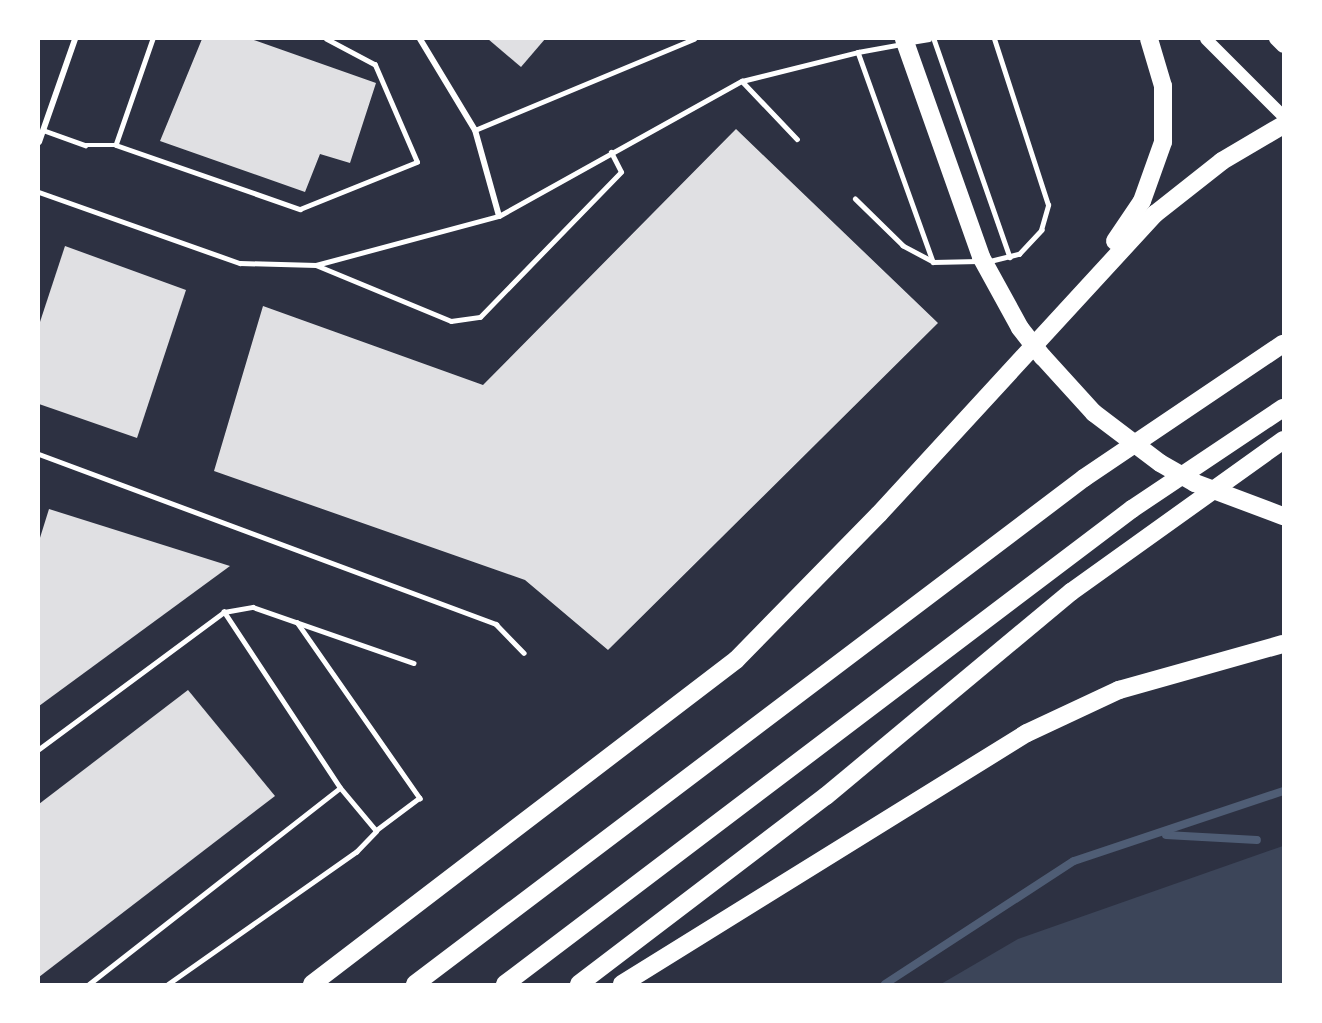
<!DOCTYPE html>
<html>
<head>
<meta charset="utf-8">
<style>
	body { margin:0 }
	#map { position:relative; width:1322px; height:1023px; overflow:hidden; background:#2d3142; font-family:"Fira Sans",sans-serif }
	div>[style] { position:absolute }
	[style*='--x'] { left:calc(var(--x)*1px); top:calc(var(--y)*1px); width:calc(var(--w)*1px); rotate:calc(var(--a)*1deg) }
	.green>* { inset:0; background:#3c4559 }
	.stream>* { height:8px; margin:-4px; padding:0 4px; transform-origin:4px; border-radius:4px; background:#4f5d75 }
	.building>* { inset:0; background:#e0e0e3 }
	.service>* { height:4.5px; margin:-2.25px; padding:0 2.25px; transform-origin:2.25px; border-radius:2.25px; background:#fff }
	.minor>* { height:6px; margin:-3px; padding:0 3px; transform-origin:3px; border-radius:3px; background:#fff }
	.secondary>* { height:12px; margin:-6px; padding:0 6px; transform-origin:6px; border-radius:6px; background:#fff }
	.motorway>* { height:18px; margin:-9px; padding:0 9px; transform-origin:9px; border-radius:9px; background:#fff }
	span { translate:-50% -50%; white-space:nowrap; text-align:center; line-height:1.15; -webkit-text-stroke:4.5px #fff; paint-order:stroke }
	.frame { position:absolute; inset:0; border:40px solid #fff; pointer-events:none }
</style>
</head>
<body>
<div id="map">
	<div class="green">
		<div style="clip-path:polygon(1283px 846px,1283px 984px,941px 984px,1018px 939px)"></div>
	</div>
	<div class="stream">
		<div style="--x:1166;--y:835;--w:91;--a:3.1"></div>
		<div style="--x:885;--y:984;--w:225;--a:-33.1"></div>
		<div style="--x:1074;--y:861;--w:220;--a:-18.5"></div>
	</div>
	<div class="building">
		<div style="clip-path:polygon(202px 39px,251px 39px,376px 83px,350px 163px,320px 154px,305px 192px,160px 141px)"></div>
		<div style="clip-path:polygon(488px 39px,545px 39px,521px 67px)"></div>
		<div style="clip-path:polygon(736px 129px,938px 323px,608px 650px,525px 580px,214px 471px,263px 306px,483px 385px)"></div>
		<div style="clip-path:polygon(65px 246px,186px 290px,137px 438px,39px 404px,39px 325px)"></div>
		<div style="clip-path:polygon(49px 509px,230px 566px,39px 706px,39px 541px)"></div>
		<div style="clip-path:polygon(188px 690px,275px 796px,39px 977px,39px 804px)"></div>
	</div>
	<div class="service">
		<div style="--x:153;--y:39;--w:112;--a:109.2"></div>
		<div style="--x:116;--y:145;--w:195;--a:19.2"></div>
		<div style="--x:300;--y:209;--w:126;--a:-21.9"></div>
		<div style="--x:417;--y:162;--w:106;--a:-113.4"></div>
		<div style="--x:375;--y:65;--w:55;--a:-152"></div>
		<div style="--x:934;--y:39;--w:231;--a:70.8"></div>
		<div style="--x:911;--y:42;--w:18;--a:-9"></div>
		<div style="--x:858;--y:52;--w:45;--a:-10.3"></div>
		<div style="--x:742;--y:81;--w:80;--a:46.5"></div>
		<div style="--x:43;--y:130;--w:45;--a:19.7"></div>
		<div style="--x:85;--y:145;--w:31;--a:0"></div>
		<div style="--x:475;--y:130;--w:237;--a:-22.6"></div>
		<div style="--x:39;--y:192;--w:213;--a:19.5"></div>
		<div style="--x:240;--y:263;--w:76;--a:1.5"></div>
		<div style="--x:316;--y:265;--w:189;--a:-15"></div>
		<div style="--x:499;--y:216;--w:278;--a:-29.1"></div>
		<div style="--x:742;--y:81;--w:120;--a:-14"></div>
		<div style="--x:858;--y:52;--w:223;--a:70.3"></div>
		<div style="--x:933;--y:262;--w:34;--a:-152"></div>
		<div style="--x:903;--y:246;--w:67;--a:-135.6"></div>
		<div style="--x:990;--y:261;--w:30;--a:-14"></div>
		<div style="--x:1019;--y:254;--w:33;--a:-47"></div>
		<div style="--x:1041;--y:230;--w:26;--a:-74"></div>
		<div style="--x:1048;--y:205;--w:175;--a:-108"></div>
		<div style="--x:933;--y:262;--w:45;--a:-1.3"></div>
		<div style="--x:316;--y:265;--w:146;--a:22.5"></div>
		<div style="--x:451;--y:321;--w:29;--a:-8"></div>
		<div style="--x:480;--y:317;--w:202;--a:-45.8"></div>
		<div style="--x:621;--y:172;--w:22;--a:-117"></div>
		<div style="--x:39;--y:454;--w:488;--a:20.4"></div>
		<div style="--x:496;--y:624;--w:40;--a:46"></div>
		<div style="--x:297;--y:622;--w:215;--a:55.1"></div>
		<div style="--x:420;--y:798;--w:55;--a:143.1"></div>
		<div style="--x:39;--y:749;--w:230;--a:-36.5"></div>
		<div style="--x:224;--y:612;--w:29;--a:-10"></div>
		<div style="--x:253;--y:607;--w:170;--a:19.2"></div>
		<div style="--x:89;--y:984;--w:318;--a:-38"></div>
		<div style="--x:168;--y:984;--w:230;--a:-35.1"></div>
		<div style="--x:356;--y:852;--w:29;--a:-46"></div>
		<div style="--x:376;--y:831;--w:56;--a:-129.9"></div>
		<div style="--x:340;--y:788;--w:211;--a:-123.4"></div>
	</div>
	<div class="minor">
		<div style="--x:420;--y:39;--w:106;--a:58.9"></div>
		<div style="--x:475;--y:130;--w:89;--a:74.4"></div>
		<div style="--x:39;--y:142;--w:109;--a:-70.7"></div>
	</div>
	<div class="secondary">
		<div style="--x:1206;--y:39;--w:109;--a:45"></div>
		<div style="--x:1275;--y:39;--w:11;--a:45"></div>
	</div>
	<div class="motorway">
		<div style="--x:904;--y:39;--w:231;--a:70.5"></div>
		<div style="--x:981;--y:257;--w:81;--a:61.2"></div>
		<div style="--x:1020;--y:328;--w:37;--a:52"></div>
		<div style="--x:1043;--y:357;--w:76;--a:47.7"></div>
		<div style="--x:1094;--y:413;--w:83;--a:37.1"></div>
		<div style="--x:1160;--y:463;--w:40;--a:29.7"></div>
		<div style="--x:1195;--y:483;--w:94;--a:20.6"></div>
		<div style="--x:1115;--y:241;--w:48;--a:-56"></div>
		<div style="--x:1142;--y:201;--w:63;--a:-70.4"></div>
		<div style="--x:1163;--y:142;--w:56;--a:-90"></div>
		<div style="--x:1163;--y:86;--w:49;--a:-106.6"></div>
		<div style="--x:312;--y:984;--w:534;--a:-37.39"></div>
		<div style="--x:736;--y:660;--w:204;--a:-45.6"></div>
		<div style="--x:879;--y:514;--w:408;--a:-47.4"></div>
		<div style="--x:1155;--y:214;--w:85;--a:-38.3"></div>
		<div style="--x:1222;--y:161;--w:71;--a:-30.5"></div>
		<div style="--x:415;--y:984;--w:839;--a:-37.1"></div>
		<div style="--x:1084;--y:478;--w:240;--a:-34"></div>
		<div style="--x:505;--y:984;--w:787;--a:-37.15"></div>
		<div style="--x:1132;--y:509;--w:182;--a:-33.8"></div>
		<div style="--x:579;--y:984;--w:310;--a:-37.3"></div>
		<div style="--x:826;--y:796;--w:319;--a:-39.8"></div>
		<div style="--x:1071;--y:592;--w:261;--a:-35.6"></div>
		<div style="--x:622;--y:984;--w:476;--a:-31.8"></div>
		<div style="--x:1027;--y:733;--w:102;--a:-25.1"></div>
		<div style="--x:1119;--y:690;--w:170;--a:-15.7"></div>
	</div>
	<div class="frame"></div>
</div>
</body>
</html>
